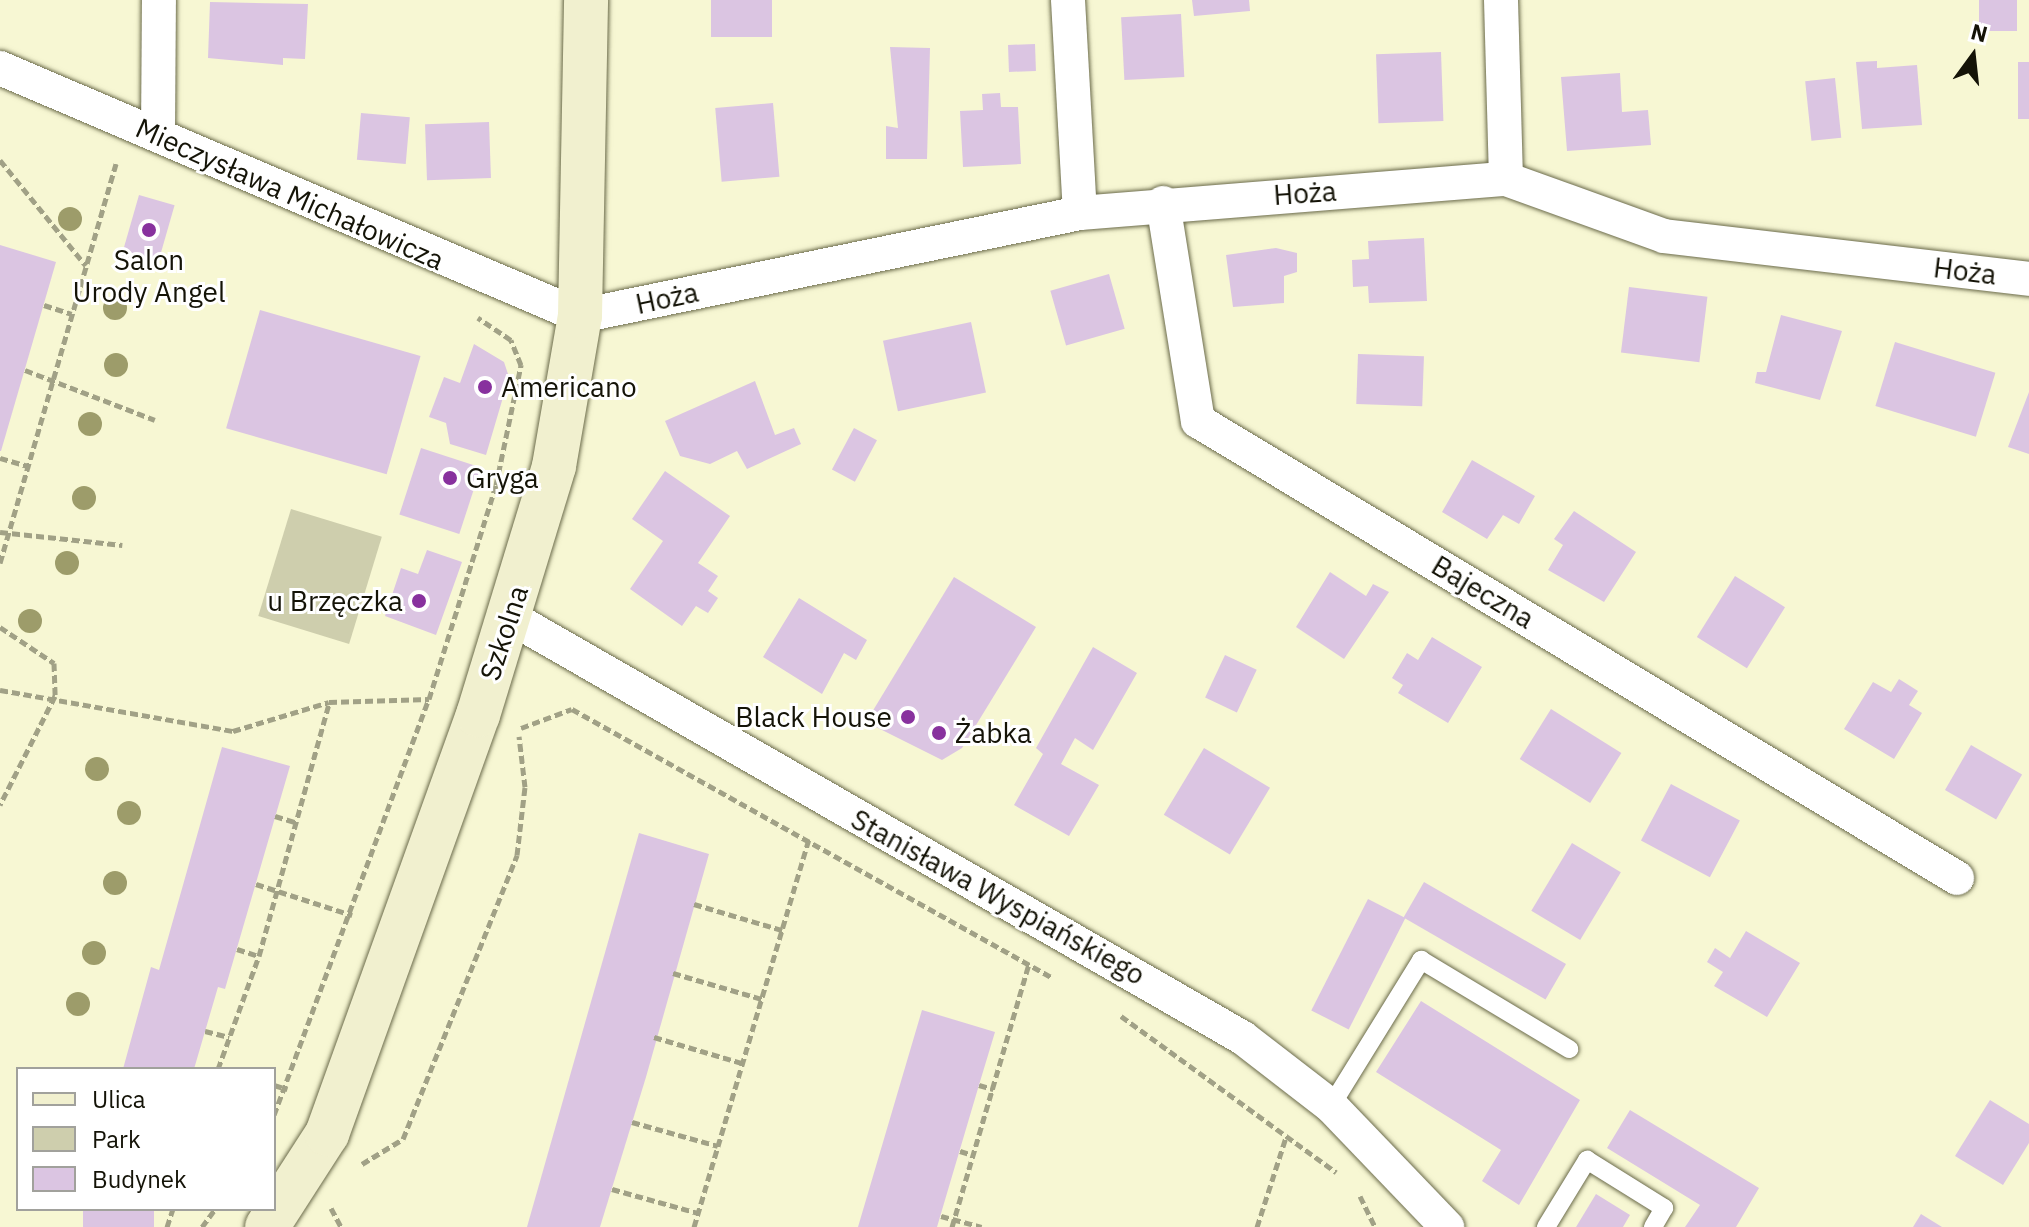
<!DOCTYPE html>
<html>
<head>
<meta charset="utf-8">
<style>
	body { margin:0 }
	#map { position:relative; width:2029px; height:1227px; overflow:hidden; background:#f7f7d3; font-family:"IBM Plex Sans",sans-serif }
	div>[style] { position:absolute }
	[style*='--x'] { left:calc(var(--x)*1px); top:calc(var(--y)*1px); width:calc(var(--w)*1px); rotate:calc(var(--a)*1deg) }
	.green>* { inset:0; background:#cecead; transform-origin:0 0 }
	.building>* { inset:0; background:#dbc5e2; transform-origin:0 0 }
	.path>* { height:5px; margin-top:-2.5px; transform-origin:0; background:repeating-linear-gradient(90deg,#a1a186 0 8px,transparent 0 12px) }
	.roads { filter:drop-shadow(0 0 2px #6b6b4b) drop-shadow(0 0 2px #6b6b4b) }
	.lane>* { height:18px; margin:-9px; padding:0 9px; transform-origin:9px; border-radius:9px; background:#fff }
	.street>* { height:34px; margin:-17px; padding:0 17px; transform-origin:17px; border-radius:17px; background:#fff }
	.secondary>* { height:44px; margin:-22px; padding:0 22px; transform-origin:22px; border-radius:22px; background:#f1f0cf }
	.trees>* { width:24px; height:24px; margin:-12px; border-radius:50%; background:#9d9c6a }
	.dots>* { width:22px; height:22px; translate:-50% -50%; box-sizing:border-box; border:4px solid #fff; border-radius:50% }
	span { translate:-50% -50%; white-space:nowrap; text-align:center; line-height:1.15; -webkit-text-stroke:6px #fff; paint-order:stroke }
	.street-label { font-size:28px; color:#141307 }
	.poi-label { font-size:28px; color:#141307 }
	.left { translate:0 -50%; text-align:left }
	.right { translate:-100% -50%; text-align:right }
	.legend { position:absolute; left:16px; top:1067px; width:260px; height:144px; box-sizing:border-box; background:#fff; border:2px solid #a1a19c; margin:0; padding:10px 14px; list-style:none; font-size:24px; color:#141307 }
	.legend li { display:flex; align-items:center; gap:16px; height:40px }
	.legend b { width:40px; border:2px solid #a1a19c }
	.north { position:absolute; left:1933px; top:16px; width:80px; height:80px; -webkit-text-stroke:6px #fff; paint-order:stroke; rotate:15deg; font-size:22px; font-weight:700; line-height:32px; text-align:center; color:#141307 }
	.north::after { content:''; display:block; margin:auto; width:28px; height:36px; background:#141307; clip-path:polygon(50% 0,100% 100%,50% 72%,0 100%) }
</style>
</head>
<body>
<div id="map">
	<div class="green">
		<div style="left:291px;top:509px;width:95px;height:112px;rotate:17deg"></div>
	</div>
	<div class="building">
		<div style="left:711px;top:0;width:61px;height:37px"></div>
		<div style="clip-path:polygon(1192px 0,1249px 0,1250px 11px,1194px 16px)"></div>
		<div style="left:1979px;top:0;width:38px;height:31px"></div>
		<div style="clip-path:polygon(210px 2px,308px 4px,305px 59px,283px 58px,283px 65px,208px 58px)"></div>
		<div style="left:1181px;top:14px;width:63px;height:60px;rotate:87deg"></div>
		<div style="left:1035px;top:44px;width:27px;height:27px;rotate:88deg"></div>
		<div style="clip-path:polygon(890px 47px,930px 48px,927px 159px,886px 159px,886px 126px,898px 128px)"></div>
		<div style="left:1441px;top:52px;width:69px;height:65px;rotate:88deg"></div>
		<div style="clip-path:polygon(1877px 61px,1877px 68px,1917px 65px,1922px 125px,1862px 129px,1856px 62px)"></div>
		<div style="left:2018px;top:62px;width:11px;height:57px"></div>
		<div style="clip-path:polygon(1620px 73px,1622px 112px,1648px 110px,1651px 145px,1567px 151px,1561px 77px)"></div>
		<div style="left:1835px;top:78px;width:60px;height:30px;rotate:84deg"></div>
		<div style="clip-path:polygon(1000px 93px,1001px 107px,1018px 107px,1021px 164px,963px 167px,960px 111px,983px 110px,982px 94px)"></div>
		<div style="left:773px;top:103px;width:74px;height:58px;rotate:85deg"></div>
		<div style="left:361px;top:113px;width:49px;height:47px;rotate:5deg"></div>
		<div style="left:489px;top:122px;width:56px;height:64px;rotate:88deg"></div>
		<div style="left:139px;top:195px;width:37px;height:63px;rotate:16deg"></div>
		<div style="clip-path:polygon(1424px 238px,1427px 301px,1369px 303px,1368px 286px,1353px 287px,1352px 260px,1369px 259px,1368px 241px)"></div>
		<div style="clip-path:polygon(0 245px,56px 262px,1px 451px,0 451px)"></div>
		<div style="clip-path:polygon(1276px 248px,1297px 253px,1297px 272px,1284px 276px,1284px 303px,1233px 307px,1226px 255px)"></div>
		<div style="left:1109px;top:274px;width:57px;height:61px;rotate:74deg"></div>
		<div style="left:1629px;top:287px;width:79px;height:66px;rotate:7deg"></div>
		<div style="left:260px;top:310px;width:167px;height:123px;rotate:16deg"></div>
		<div style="clip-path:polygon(1781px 315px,1842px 331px,1820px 400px,1755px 383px,1757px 372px,1766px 372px)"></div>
		<div style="left:971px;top:322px;width:72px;height:90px;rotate:78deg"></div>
		<div style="left:1895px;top:342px;width:105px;height:67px;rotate:17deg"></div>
		<div style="clip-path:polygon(474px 344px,504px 362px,509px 377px,486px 455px,450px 444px,446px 423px,429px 417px,444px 377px,460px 383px)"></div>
		<div style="left:1358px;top:354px;width:66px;height:50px;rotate:2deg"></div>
		<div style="clip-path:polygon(755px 381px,775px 435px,794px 428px,801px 444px,747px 469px,737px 451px,710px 464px,680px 456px,665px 421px)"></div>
		<div style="clip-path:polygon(2029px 392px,2029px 454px,2008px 447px)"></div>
		<div style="left:854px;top:428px;width:26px;height:47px;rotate:28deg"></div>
		<div style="left:421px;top:448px;width:63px;height:70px;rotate:18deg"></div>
		<div style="clip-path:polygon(1472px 460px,1535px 496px,1519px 524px,1503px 515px,1487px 539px,1442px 512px)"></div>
		<div style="clip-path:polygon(665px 471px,730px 516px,698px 563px,718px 576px,708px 591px,718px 598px,708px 613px,696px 606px,682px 626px,630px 589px,663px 541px,632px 519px)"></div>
		<div style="clip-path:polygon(1574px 511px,1636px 552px,1604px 602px,1548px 570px,1563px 545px,1554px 539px)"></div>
		<div style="clip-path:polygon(427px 550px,462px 562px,436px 635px,385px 616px,401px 568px,418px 574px)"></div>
		<div style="clip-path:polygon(1330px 572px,1366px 596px,1373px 584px,1389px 592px,1344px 659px,1296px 627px)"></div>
		<div style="left:1735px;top:576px;width:59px;height:72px;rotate:32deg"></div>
		<div style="clip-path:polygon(954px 577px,1036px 627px,962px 748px,942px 760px,866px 722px)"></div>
		<div style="clip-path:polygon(799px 598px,867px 640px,856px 660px,844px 653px,822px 694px,763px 657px)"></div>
		<div style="clip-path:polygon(1432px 637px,1482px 667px,1448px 723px,1398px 693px,1403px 685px,1392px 678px,1407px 653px,1418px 660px)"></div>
		<div style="clip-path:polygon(1093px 647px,1137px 673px,1093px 750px,1075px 738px,1061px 764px,1099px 785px,1069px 836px,1014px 805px,1043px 754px,1036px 748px)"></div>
		<div style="left:1225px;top:655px;width:35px;height:47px;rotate:25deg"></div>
		<div style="clip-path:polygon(1899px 679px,1918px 691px,1909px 705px,1922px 713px,1894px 759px,1844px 729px,1873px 682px,1891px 692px)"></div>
		<div style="left:1551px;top:709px;width:83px;height:59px;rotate:32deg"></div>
		<div style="left:1971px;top:745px;width:59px;height:52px;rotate:30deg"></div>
		<div style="clip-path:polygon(222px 747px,290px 766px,225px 989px,218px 987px,194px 1069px,123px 1069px,151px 967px,159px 970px)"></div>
		<div style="left:1204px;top:748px;width:77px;height:78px;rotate:31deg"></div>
		<div style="left:1671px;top:784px;width:78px;height:64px;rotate:28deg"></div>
		<div style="clip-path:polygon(639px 833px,709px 854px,646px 1077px,600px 1227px,527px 1227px)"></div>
		<div style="left:1572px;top:843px;width:57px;height:79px;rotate:31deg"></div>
		<div style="left:1424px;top:882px;width:164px;height:41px;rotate:30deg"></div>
		<div style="left:1368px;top:899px;width:42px;height:125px;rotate:27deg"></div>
		<div style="clip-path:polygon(1746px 931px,1800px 963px,1767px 1017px,1714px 986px,1723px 972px,1707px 962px,1715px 948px,1730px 958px)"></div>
		<div style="clip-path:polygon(1421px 1001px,1580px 1100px,1519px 1205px,1482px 1181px,1501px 1150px,1376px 1072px)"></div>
		<div style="clip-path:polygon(922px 1010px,995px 1032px,979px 1085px,937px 1227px,858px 1227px)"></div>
		<div style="clip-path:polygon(1990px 1100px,2029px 1124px,2029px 1143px,2003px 1185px,1955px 1156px)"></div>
		<div style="clip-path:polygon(1630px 1110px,1759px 1188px,1736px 1227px,1685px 1227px,1700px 1205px,1607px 1148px)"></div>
		<div style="clip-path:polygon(1596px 1194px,1630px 1215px,1623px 1227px,1576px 1227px)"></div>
		<div style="left:83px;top:1209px;width:71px;height:19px"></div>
		<div style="clip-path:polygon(1921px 1214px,1942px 1227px,1913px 1227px)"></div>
	</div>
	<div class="path">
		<div style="--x:0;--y:160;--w:136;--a:50.9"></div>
		<div style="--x:44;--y:305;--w:29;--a:18"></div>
		<div style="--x:25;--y:370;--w:139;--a:21"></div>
		<div style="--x:0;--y:458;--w:29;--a:16"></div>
		<div style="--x:0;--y:532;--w:123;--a:6.1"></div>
		<div style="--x:0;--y:563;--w:416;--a:-73.8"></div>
		<div style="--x:0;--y:627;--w:65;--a:33.7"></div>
		<div style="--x:54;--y:663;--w:33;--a:88"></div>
		<div style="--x:55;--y:696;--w:122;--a:116.8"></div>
		<div style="--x:0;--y:690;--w:237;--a:10"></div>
		<div style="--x:233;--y:731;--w:100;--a:-16.8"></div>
		<div style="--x:329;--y:702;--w:100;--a:-1.7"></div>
		<div style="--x:521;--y:728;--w:54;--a:-20.4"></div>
		<div style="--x:572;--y:709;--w:551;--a:29.22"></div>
		<div style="--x:275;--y:816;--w:21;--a:17"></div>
		<div style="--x:256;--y:884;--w:101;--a:17.9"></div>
		<div style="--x:694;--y:904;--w:92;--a:16.5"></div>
		<div style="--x:237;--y:949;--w:23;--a:18"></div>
		<div style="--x:673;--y:973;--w:93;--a:16.3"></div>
		<div style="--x:1121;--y:1016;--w:266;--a:36"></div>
		<div style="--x:205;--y:1031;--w:25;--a:14"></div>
		<div style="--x:654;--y:1037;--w:92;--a:16.5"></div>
		<div style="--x:218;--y:1069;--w:120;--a:-70.1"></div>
		<div style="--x:259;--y:956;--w:263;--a:-74.5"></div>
		<div style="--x:274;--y:1085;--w:14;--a:17"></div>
		<div style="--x:979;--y:1085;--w:15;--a:16"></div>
		<div style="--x:274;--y:1115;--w:444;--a:-69.6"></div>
		<div style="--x:429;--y:699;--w:224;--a:-72.6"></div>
		<div style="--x:496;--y:485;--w:123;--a:-78.2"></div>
		<div style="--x:521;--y:365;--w:27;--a:-112"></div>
		<div style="--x:511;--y:340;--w:40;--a:-146"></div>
		<div style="--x:632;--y:1122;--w:89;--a:15.6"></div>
		<div style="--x:960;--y:1151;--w:14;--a:17"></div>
		<div style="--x:362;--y:1164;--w:48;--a:-31.4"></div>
		<div style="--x:403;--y:1139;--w:306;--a:-68.1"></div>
		<div style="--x:517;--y:855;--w:68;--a:-83.3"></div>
		<div style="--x:525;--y:787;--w:51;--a:-96.7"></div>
		<div style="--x:612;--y:1189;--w:89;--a:15.6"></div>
		<div style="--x:1360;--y:1196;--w:34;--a:64"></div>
		<div style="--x:331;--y:1208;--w:21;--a:62"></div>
		<div style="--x:941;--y:1216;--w:42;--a:15"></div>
		<div style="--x:167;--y:1227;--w:19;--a:-72"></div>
		<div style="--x:202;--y:1227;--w:22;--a:-54"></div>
		<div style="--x:694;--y:1227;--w:404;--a:-73.5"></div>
		<div style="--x:952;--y:1227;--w:274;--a:-73.7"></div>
		<div style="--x:1257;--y:1227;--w:95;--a:-72.1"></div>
	</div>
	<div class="roads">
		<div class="lane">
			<div style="--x:1331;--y:1106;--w:172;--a:-58.3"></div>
			<div style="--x:1421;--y:960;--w:173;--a:31"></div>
			<div style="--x:1546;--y:1227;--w:79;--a:-58.5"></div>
			<div style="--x:1587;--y:1160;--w:91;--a:31.9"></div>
			<div style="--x:1664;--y:1208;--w:22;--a:120"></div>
		</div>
		<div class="street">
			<div style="--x:1068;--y:0;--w:213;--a:86.8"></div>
			<div style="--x:1501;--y:0;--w:179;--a:88.4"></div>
			<div style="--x:0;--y:68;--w:631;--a:23.15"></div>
			<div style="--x:580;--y:316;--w:510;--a:-11.64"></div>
			<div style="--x:1080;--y:213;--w:427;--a:-4.6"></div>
			<div style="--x:1506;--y:179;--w:168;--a:19.8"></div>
			<div style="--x:1664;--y:236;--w:368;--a:6.7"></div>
			<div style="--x:158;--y:135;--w:135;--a:-89.6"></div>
			<div style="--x:1163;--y:203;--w:221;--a:80.9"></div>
			<div style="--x:1198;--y:421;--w:886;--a:31.05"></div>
			<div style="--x:510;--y:617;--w:845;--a:29.87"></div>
			<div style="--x:1243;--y:1038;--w:111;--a:37.7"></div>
			<div style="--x:1331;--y:1106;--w:168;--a:46.2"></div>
		</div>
		<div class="secondary">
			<div style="--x:267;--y:1227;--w:111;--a:-57.2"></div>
			<div style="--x:327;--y:1134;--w:445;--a:-70.2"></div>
			<div style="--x:478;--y:715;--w:260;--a:-73"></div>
			<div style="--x:554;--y:466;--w:152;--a:-80.2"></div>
			<div style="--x:580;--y:316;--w:316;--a:-88.9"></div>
		</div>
	</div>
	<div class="trees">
		<div style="left:70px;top:219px"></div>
		<div style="left:115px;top:308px"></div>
		<div style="left:116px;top:365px"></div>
		<div style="left:90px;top:424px"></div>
		<div style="left:84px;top:498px"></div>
		<div style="left:67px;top:563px"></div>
		<div style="left:30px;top:621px"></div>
		<div style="left:97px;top:769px"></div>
		<div style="left:129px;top:813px"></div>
		<div style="left:115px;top:883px"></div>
		<div style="left:94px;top:953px"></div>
		<div style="left:78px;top:1004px"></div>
	</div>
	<div class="dots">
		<div style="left:149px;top:230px;background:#88319e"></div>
		<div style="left:485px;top:387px;background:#88319e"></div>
		<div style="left:450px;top:478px;background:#88319e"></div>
		<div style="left:419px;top:601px;background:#88319e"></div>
		<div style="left:908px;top:717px;background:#88319e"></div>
		<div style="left:939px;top:733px;background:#88319e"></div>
	</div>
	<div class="street-label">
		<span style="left:1305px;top:193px;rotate:-4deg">Hoża</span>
		<span style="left:290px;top:194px;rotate:24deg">Mieczysława Michałowicza</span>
		<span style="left:1965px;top:271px;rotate:7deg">Hoża</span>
		<span style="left:667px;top:298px;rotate:-12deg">Hoża</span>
		<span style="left:1483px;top:592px;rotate:31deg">Bajeczna</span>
		<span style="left:504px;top:633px;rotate:-72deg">Szkolna</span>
		<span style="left:998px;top:897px;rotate:29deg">Stanisława Wyspiańskiego</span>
	</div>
	<div class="poi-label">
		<span style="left:149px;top:276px">Salon<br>Urody Angel</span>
		<span class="left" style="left:501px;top:387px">Americano</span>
		<span class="left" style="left:466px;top:478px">Gryga</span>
		<span class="right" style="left:403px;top:601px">u Brzęczka</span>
		<span class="right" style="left:892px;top:717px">Black House</span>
		<span class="left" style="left:955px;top:733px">Żabka</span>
	</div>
	<ul class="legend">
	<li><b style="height:10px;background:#f1f0cf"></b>Ulica</li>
	<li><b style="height:22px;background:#cecead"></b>Park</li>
	<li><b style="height:22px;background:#dbc5e2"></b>Budynek</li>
	</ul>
	<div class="north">N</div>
</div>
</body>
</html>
